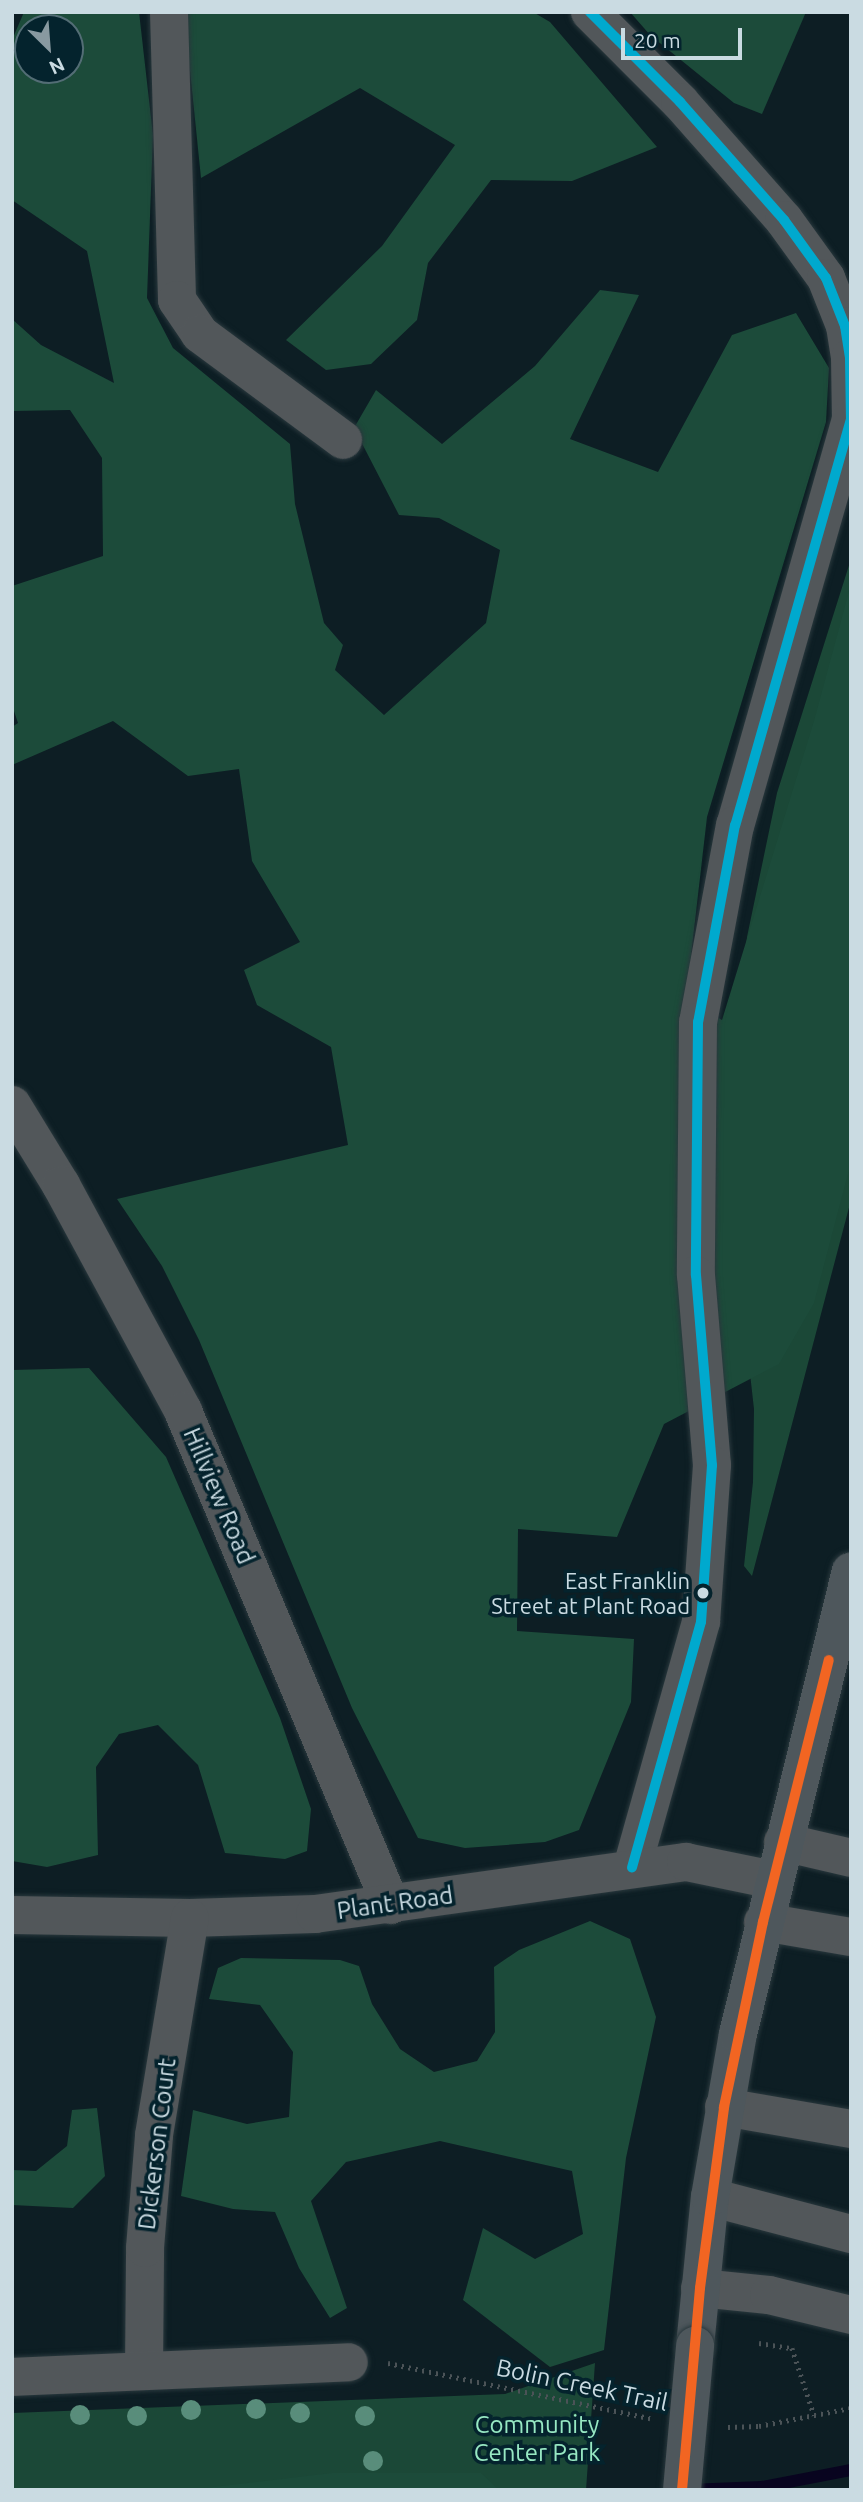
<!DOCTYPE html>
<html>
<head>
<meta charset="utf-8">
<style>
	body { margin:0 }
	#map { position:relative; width:863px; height:2502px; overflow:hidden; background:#0d1e24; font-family:Ubuntu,sans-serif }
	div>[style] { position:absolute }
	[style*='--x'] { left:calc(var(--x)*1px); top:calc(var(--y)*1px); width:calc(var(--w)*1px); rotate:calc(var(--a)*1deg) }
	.green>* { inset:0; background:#1b4837 }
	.forest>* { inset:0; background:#1c4b3a }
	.stream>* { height:12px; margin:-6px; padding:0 6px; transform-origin:6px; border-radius:6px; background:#08041f }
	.path>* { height:4.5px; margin-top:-2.25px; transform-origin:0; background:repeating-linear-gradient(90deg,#4b5357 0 2px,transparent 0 7px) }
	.roads { filter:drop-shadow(0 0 2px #29383d) drop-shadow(0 0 2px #29383d) }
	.minor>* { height:38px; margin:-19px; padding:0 19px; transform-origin:19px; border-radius:19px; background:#52575a }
	.major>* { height:38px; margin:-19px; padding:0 19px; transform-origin:19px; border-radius:19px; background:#4e575c }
	.bridges { filter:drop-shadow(0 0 2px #29383d) drop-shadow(0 0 2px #29383d) }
	.major-bridge>* { height:38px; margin:-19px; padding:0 19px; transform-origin:19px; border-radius:19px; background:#4e575c }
	.bus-1>* { height:10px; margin:-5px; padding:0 5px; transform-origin:5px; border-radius:5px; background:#00a9ce }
	.bus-2>* { height:10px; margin:-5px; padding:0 5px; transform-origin:5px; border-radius:5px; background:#f26522 }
	.trees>* { width:20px; height:20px; margin:-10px; border-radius:50%; background:#598d7b }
	.dots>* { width:19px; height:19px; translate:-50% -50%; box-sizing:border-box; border:4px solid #04232d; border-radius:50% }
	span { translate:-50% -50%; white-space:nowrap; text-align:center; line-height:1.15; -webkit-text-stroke:7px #04232d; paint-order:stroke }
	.bus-label { font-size:22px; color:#cadbe2 }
	.right { translate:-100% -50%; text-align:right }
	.street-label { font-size:24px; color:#cadbe2 }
	.park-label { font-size:24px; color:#97e8c3 }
	.frame { position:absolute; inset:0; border:14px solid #cadbe2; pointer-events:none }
	.north { position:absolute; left:14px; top:14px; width:70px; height:70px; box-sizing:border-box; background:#04232d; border:2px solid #536d75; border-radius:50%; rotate:155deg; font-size:19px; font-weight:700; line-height:28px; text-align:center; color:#cadbe2 }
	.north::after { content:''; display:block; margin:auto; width:24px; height:32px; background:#8899a0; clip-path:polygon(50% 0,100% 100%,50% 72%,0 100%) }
	.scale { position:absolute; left:621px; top:28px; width:121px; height:32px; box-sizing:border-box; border:4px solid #cadbe2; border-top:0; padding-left:9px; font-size:21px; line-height:24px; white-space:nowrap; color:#cadbe2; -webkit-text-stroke:5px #04232d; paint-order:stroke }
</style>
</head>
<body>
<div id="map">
	<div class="green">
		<div style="clip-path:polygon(851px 559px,851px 1200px,752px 1576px,744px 1566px,753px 1482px,754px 1409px,736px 1248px,734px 1057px,747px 937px,777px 793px)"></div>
		<div style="clip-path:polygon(595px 2363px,586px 2490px,12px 2490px,12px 2413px,505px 2394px)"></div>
	</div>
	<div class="forest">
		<div style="clip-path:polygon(evenodd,24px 12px,139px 12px,153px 135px,147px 298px,173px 348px,290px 444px,295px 504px,324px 623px,343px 645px,335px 670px,384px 715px,486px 623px,500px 550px,439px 518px,399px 515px,354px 428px,376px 390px,442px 444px,535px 366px,600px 290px,639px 295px,570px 439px,658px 472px,732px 335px,796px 313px,829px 368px,826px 422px,707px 817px,686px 999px,722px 1020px,814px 721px,851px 584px,851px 1162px,814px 1303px,779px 1364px,664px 1424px,617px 1537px,518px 1529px,517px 1631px,634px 1639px,631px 1702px,579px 1830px,545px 1842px,465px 1848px,418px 1838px,352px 1708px,199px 1340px,162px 1266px,117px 1199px,348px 1145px,331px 1047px,257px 1005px,244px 970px,300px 942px,252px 861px,239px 769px,188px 776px,113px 721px,12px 765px,12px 727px,18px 723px,12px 705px,12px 586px,103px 556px,102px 458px,70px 410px,12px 411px,12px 319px,41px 345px,114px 383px,87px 251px,12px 200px,12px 40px,24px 12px,28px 28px,70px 28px,70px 70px,28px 70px,28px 28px)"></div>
		<div style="clip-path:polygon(184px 12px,533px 12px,550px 22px,657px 147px,572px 181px,491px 180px,428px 263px,417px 320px,371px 364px,326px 370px,286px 340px,382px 246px,455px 145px,360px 88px,201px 178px)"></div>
		<div style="clip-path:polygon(630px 12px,806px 12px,762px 114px,734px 103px,650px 35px)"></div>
		<div style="clip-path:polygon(89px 1368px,166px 1457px,280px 1718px,311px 1809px,307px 1851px,285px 1859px,225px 1853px,198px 1765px,158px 1725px,119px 1734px,96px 1767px,98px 1855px,47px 1867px,12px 1861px,12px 1370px)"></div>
		<div style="clip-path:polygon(590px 1921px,630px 1939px,656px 2017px,626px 2158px,604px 2350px,550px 2367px,463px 2300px,483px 2228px,535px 2259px,583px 2234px,572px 2171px,440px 2141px,346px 2162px,311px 2201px,347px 2308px,330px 2318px,299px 2268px,275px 2212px,233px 2209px,181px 2196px,193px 2110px,247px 2124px,289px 2117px,293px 2052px,260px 2005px,209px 1999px,218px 1968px,241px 1958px,340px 1960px,359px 1966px,372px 2004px,400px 2049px,434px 2072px,477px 2061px,495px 2032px,494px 1967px,519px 1950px)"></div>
		<div style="clip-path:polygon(97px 2108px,105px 2176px,73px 2208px,12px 2205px,12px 2170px,36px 2171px,67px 2146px,72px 2110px)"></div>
		<div style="clip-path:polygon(332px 2473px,481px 2473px,499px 2490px,187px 2490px)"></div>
	</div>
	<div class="stream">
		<div style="--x:689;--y:2490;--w:73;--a:-2.4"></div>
		<div style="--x:762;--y:2487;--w:91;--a:-10.8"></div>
	</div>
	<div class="path">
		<div style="--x:759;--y:2343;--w:33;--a:9"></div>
		<div style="--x:792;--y:2348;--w:71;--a:71.8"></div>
		<div style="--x:388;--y:2363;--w:268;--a:11.9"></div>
		<div style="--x:728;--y:2427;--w:31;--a:-2"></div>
		<div style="--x:759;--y:2426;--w:94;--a:-11.1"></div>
	</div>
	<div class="roads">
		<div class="minor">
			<div style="--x:169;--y:12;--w:288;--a:88.4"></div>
			<div style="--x:177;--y:300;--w:41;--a:55.9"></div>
			<div style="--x:200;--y:334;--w:178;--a:36.5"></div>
			<div style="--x:590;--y:12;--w:127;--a:45"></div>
			<div style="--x:680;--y:102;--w:157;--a:48.6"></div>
			<div style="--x:784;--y:220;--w:72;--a:54.1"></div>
			<div style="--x:826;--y:278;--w:52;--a:68.4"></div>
			<div style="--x:845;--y:326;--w:32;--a:81"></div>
			<div style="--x:850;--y:358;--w:61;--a:89.1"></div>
			<div style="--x:851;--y:419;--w:422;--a:105.9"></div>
			<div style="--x:735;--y:825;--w:200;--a:100.6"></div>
			<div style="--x:698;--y:1022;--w:253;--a:90.5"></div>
			<div style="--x:696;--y:1275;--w:191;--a:85.2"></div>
			<div style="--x:712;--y:1465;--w:157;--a:94"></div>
			<div style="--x:701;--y:1622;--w:255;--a:105.7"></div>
			<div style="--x:12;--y:1105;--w:94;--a:58.5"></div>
			<div style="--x:61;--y:1185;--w:257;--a:61.6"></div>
			<div style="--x:183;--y:1411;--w:536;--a:67.17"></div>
			<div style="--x:783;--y:1842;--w:70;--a:13.2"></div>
			<div style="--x:12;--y:1915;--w:178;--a:1"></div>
			<div style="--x:190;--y:1918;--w:125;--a:-1.8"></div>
			<div style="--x:315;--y:1914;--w:375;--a:-8"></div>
			<div style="--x:686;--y:1862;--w:90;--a:11.6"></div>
			<div style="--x:763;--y:1922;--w:89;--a:9.7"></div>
			<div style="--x:724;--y:2107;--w:129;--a:9.8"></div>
			<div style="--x:710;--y:2197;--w:146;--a:14.7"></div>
			<div style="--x:700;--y:2288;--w:69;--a:5.8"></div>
			<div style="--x:769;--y:2295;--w:84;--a:13.7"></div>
			<div style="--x:144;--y:2371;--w:123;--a:-89.5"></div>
			<div style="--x:145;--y:2248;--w:113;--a:-85.4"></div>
			<div style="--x:154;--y:2135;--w:220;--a:-80.6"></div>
			<div style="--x:12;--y:2377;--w:337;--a:-2.5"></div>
		</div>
		<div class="major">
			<div style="--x:695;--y:2346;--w:150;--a:-84.3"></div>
			<div style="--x:710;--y:2197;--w:165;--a:-80.3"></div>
			<div style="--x:738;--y:2034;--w:476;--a:-76.3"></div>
		</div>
	</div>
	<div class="bridges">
		<div class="major-bridge">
			<div style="--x:682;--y:2490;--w:145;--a:-84.8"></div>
		</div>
	</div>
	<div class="bus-1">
		<div style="--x:590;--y:12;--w:127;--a:45"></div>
		<div style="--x:680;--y:102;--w:157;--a:48.6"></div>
		<div style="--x:784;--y:220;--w:72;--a:54.1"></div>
		<div style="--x:826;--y:278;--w:52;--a:68.4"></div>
		<div style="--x:845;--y:326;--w:32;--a:81"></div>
		<div style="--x:850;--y:358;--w:61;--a:89.1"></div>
		<div style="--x:851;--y:419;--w:422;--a:105.9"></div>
		<div style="--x:735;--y:825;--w:200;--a:100.6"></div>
		<div style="--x:698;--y:1022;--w:253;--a:90.5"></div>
		<div style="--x:696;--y:1275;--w:191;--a:85.2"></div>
		<div style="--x:712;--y:1465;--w:157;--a:94"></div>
		<div style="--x:701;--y:1622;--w:255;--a:105.7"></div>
	</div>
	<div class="bus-2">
		<div style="--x:682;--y:2490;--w:203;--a:-84.9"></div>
		<div style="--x:700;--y:2288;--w:183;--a:-82.4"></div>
		<div style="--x:724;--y:2107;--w:189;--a:-78.1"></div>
		<div style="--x:763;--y:1922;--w:270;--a:-75.9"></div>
	</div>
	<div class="trees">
		<div style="left:256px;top:2409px"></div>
		<div style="left:191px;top:2410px"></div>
		<div style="left:300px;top:2413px"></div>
		<div style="left:80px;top:2415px"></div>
		<div style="left:137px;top:2416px"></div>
		<div style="left:365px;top:2416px"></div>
		<div style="left:373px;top:2461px"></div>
	</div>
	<div class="dots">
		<div style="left:703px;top:1593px;background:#cadbe2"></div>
	</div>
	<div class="bus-label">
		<span class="right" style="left:690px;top:1593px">East Franklin<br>Street at Plant Road</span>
	</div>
	<div class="street-label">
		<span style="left:219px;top:1496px;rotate:67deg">Hillview Road</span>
		<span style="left:395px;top:1903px;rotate:-8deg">Plant Road</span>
		<span style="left:157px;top:2144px;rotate:-83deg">Dickerson Court</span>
		<span style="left:582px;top:2385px;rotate:12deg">Bolin Creek Trail</span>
	</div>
	<div class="park-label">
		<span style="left:537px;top:2439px">Community<br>Center Park</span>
	</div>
	<div class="frame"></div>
	<div class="north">N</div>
	<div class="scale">20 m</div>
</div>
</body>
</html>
